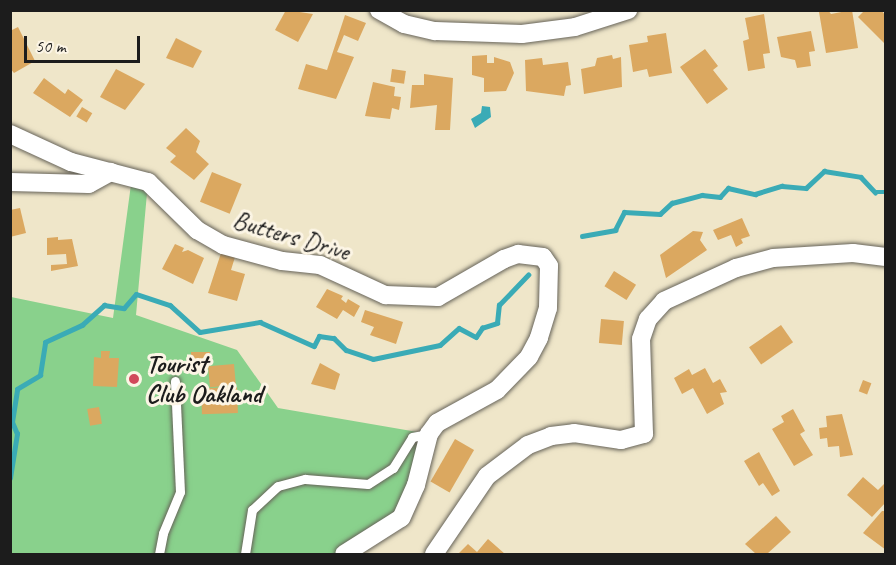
<!DOCTYPE html>
<html>
<head>
<meta charset="utf-8">
<style>
	body { margin:0 }
	#map { position:relative; width:896px; height:565px; overflow:hidden; background:#efe6c9; font-family:Caveat,sans-serif }
	div>[style] { position:absolute }
	[style*='--x'] { left:calc(var(--x)*1px); top:calc(var(--y)*1px); width:calc(var(--w)*1px); rotate:calc(var(--a)*1deg) }
	.green>* { inset:0; background:#89d18c }
	.water>* { inset:0; background:#3aabb6 }
	.stream>* { height:4.5px; margin:-2.25px; padding:0 2.25px; transform-origin:2.25px; border-radius:2.25px; background:#3aabb6 }
	.building>* { inset:0; background:#dba860; transform-origin:0 0 }
	.roads { filter:drop-shadow(0 0 2px #666359) drop-shadow(0 0 2px #666359) }
	.lane>* { height:9px; margin:-4.5px; padding:0 4.5px; transform-origin:4.5px; border-radius:4.5px; background:#fff }
	.street>* { height:18px; margin:-9px; padding:0 9px; transform-origin:9px; border-radius:9px; background:#fff }
	.dots>* { width:16px; height:16px; translate:-50% -50%; box-sizing:border-box; border:3px solid #fcf5e5; border-radius:50% }
	span { translate:-50% -50%; white-space:nowrap; text-align:center; line-height:1.15; -webkit-text-stroke:6px #fcf5e5; paint-order:stroke }
	.street-label { font-size:26px; color:#1c1c1c }
	.poi-label { font-size:26px; color:#1c1c1c; font-weight:700 }
	.left { translate:0 -50%; text-align:left }
	.frame { position:absolute; inset:0; border:12px solid #1c1c1c; pointer-events:none }
	.scale { position:absolute; left:24px; top:36px; width:116px; height:27px; box-sizing:border-box; border:3px solid #1c1c1c; border-top:0; padding-left:8px; font-size:18px; line-height:21px; white-space:nowrap; color:#1c1c1c; -webkit-text-stroke:4px #fcf5e5; paint-order:stroke }
</style>
</head>
<body>
<div id="map">
	<div class="green">
		<div style="clip-path:polygon(132px 177px,148px 182px,136px 315px,237px 350px,278px 408px,429px 434px,410px 503px,344px 554px,11px 554px,11px 297px,113px 318px)"></div>
	</div>
	<div class="water">
		<div style="clip-path:polygon(482px 106px,490px 107px,491px 117px,475px 128px,471px 119px,481px 113px)"></div>
	</div>
	<div class="stream">
		<div style="--x:582;--y:236;--w:34;--a:-10"></div>
		<div style="--x:615;--y:230;--w:20;--a:-63"></div>
		<div style="--x:624;--y:212;--w:36;--a:3"></div>
		<div style="--x:660;--y:214;--w:16;--a:-43"></div>
		<div style="--x:672;--y:203;--w:31;--a:-15"></div>
		<div style="--x:702;--y:195;--w:18;--a:6"></div>
		<div style="--x:720;--y:197;--w:12;--a:-48"></div>
		<div style="--x:728;--y:188;--w:28;--a:13"></div>
		<div style="--x:755;--y:194;--w:28;--a:-17"></div>
		<div style="--x:782;--y:186;--w:24;--a:5"></div>
		<div style="--x:806;--y:188;--w:25;--a:-43"></div>
		<div style="--x:824;--y:171;--w:37;--a:9"></div>
		<div style="--x:861;--y:177;--w:21;--a:47"></div>
		<div style="--x:875;--y:192;--w:11;--a:0"></div>
		<div style="--x:10;--y:478;--w:45;--a:-81"></div>
		<div style="--x:17;--y:434;--w:13;--a:-113"></div>
		<div style="--x:12;--y:422;--w:33;--a:-81"></div>
		<div style="--x:17;--y:389;--w:27;--a:-31"></div>
		<div style="--x:40;--y:375;--w:33;--a:-81"></div>
		<div style="--x:45;--y:342;--w:41;--a:-24.7"></div>
		<div style="--x:82;--y:325;--w:30;--a:-42"></div>
		<div style="--x:104;--y:305;--w:20;--a:9"></div>
		<div style="--x:124;--y:308;--w:18;--a:-49"></div>
		<div style="--x:136;--y:294;--w:36;--a:18"></div>
		<div style="--x:170;--y:305;--w:40;--a:42"></div>
		<div style="--x:200;--y:332;--w:61;--a:-9.5"></div>
		<div style="--x:260;--y:322;--w:59;--a:24"></div>
		<div style="--x:314;--y:346;--w:11;--a:-63"></div>
		<div style="--x:319;--y:336;--w:15;--a:8"></div>
		<div style="--x:334;--y:338;--w:17;--a:45"></div>
		<div style="--x:346;--y:350;--w:28;--a:18"></div>
		<div style="--x:373;--y:359;--w:68;--a:-11.8"></div>
		<div style="--x:440;--y:345;--w:25;--a:-42"></div>
		<div style="--x:459;--y:328;--w:19;--a:28"></div>
		<div style="--x:476;--y:337;--w:11;--a:-56"></div>
		<div style="--x:482;--y:328;--w:16;--a:-18"></div>
		<div style="--x:497;--y:323;--w:18;--a:-84"></div>
		<div style="--x:499;--y:305;--w:42;--a:-46"></div>
	</div>
	<div class="building">
		<div style="clip-path:polygon(286px 10px,313px 14px,298px 42px,275px 30px)"></div>
		<div style="clip-path:polygon(828px 10px,831px 14px,852px 10px,858px 48px,826px 53px,819px 12px)"></div>
		<div style="clip-path:polygon(865px 10px,881px 10px,886px 16px,886px 45px,858px 17px)"></div>
		<div style="clip-path:polygon(764px 14px,770px 53px,763px 54px,765px 68px,748px 71px,743px 41px,749px 39px,745px 18px)"></div>
		<div style="clip-path:polygon(345px 15px,366px 23px,358px 41px,344px 35px,337px 52px,354px 57px,336px 99px,298px 89px,306px 64px,327px 70px)"></div>
		<div style="clip-path:polygon(18px 27px,35px 61px,14px 73px,10px 68px,10px 31px)"></div>
		<div style="clip-path:polygon(811px 31px,815px 51px,809px 52px,811px 66px,797px 68px,795px 60px,781px 57px,777px 37px)"></div>
		<div style="clip-path:polygon(666px 33px,672px 73px,649px 77px,647px 69px,633px 72px,629px 45px,648px 42px,647px 36px)"></div>
		<div style="clip-path:polygon(176px 38px,202px 51px,193px 68px,166px 58px)"></div>
		<div style="clip-path:polygon(705px 49px,718px 66px,713px 70px,728px 89px,707px 104px,680px 67px)"></div>
		<div style="clip-path:polygon(487px 55px,487px 63px,494px 63px,494px 57px,510px 62px,514px 73px,506px 91px,484px 92px,484px 78px,472px 75px,472px 56px)"></div>
		<div style="clip-path:polygon(612px 55px,613px 59px,621px 57px,622px 87px,584px 94px,581px 69px,595px 66px,597px 58px)"></div>
		<div style="clip-path:polygon(542px 58px,543px 65px,568px 62px,571px 85px,566px 86px,564px 96px,526px 91px,525px 60px)"></div>
		<div style="clip-path:polygon(116px 69px,145px 84px,125px 110px,100px 97px)"></div>
		<div style="left:392px;top:69px;width:14px;height:13px;rotate:8deg"></div>
		<div style="clip-path:polygon(424px 74px,453px 78px,450px 130px,435px 130px,437px 105px,410px 108px,412px 85px,424px 85px)"></div>
		<div style="clip-path:polygon(44px 78px,65px 94px,68px 89px,83px 100px,70px 117px,33px 93px)"></div>
		<div style="clip-path:polygon(373px 82px,395px 87px,394px 96px,401px 97px,399px 110px,392px 108px,390px 119px,365px 116px)"></div>
		<div style="left:82px;top:107px;width:12px;height:11px;rotate:31deg"></div>
		<div style="clip-path:polygon(186px 128px,200px 141px,196px 152px,209px 164px,194px 180px,170px 162px,176px 156px,166px 148px)"></div>
		<div style="left:212px;top:172px;width:32px;height:32px;rotate:22deg"></div>
		<div style="clip-path:polygon(20px 208px,26px 233px,10px 237px,10px 210px)"></div>
		<div style="clip-path:polygon(742px 218px,750px 236px,741px 239px,743px 243px,736px 247px,731px 235px,718px 240px,713px 230px)"></div>
		<div style="clip-path:polygon(693px 231px,703px 232px,700px 240px,707px 250px,666px 278px,660px 255px)"></div>
		<div style="clip-path:polygon(58px 237px,58px 240px,72px 239px,78px 266px,51px 271px,51px 265px,67px 264px,66px 254px,47px 255px,47px 238px)"></div>
		<div style="clip-path:polygon(175px 244px,184px 248px,182px 252px,188px 250px,204px 258px,193px 284px,162px 269px)"></div>
		<div style="clip-path:polygon(221px 253px,235px 257px,231px 270px,245px 274px,237px 301px,208px 293px)"></div>
		<div style="left:614px;top:271px;width:26px;height:18px;rotate:32deg"></div>
		<div style="clip-path:polygon(327px 289px,343px 296px,341px 299px,346px 303px,348px 299px,360px 306px,354px 317px,343px 310px,337px 319px,316px 307px)"></div>
		<div style="clip-path:polygon(365px 310px,403px 322px,396px 344px,370px 335px,374px 327px,361px 322px)"></div>
		<div style="left:601px;top:319px;width:23px;height:24px;rotate:5deg"></div>
		<div style="left:781px;top:325px;width:21px;height:39px;rotate:55deg"></div>
		<div style="clip-path:polygon(101px 351px,110px 351px,109px 358px,119px 358px,117px 387px,93px 386px,94px 357px,101px 358px)"></div>
		<div style="left:191px;top:352px;width:19px;height:12px"></div>
		<div style="clip-path:polygon(320px 363px,340px 374px,335px 390px,311px 384px)"></div>
		<div style="left:234px;top:364px;width:21px;height:26px;rotate:85deg"></div>
		<div style="clip-path:polygon(705px 368px,713px 383px,720px 379px,727px 392px,720px 393px,724px 404px,707px 414px,693px 388px,682px 394px,674px 378px,689px 369px,692px 375px)"></div>
		<div style="left:863px;top:380px;width:9px;height:12px;rotate:21deg"></div>
		<div style="left:237px;top:387px;width:26px;height:36px;rotate:88deg"></div>
		<div style="left:99px;top:407px;width:17px;height:12px;rotate:80deg"></div>
		<div style="clip-path:polygon(793px 409px,805px 431px,800px 434px,813px 455px,794px 466px,772px 429px,784px 422px,781px 416px)"></div>
		<div style="clip-path:polygon(842px 414px,853px 455px,840px 457px,839px 446px,828px 447px,827px 438px,820px 439px,819px 428px,827px 427px,826px 416px)"></div>
		<div style="left:455px;top:439px;width:22px;height:49px;rotate:30deg"></div>
		<div style="clip-path:polygon(759px 452px,780px 491px,772px 496px,763px 483px,759px 486px,744px 461px)"></div>
		<div style="clip-path:polygon(863px 477px,878px 490px,886px 482px,886px 502px,872px 517px,847px 495px)"></div>
		<div style="clip-path:polygon(882px 511px,886px 511px,886px 550px,863px 533px)"></div>
		<div style="clip-path:polygon(776px 516px,791px 532px,767px 554px,756px 554px,745px 544px)"></div>
		<div style="clip-path:polygon(488px 539px,505px 554px,458px 554px,468px 544px,477px 552px)"></div>
	</div>
	<div class="roads">
		<div class="lane">
			<div style="--x:159;--y:554;--w:21;--a:-79"></div>
			<div style="--x:163;--y:533;--w:44;--a:-67.5"></div>
			<div style="--x:180;--y:492;--w:111;--a:-92.6"></div>
			<div style="--x:245;--y:554;--w:45;--a:-81"></div>
			<div style="--x:252;--y:510;--w:35;--a:-43"></div>
			<div style="--x:278;--y:486;--w:28;--a:-15"></div>
			<div style="--x:305;--y:479;--w:63;--a:4.5"></div>
			<div style="--x:368;--y:484;--w:30;--a:-33"></div>
			<div style="--x:393;--y:468;--w:36;--a:-58"></div>
			<div style="--x:412;--y:437;--w:17;--a:-10"></div>
		</div>
		<div class="street">
			<div style="--x:379;--y:10;--w:29;--a:29"></div>
			<div style="--x:404;--y:24;--w:32;--a:13"></div>
			<div style="--x:435;--y:31;--w:87;--a:2"></div>
			<div style="--x:522;--y:34;--w:53;--a:-7.5"></div>
			<div style="--x:575;--y:27;--w:56;--a:-17.8"></div>
			<div style="--x:10;--y:134;--w:67;--a:24.7"></div>
			<div style="--x:71;--y:162;--w:80;--a:14.6"></div>
			<div style="--x:148;--y:182;--w:69;--a:44.4"></div>
			<div style="--x:197;--y:230;--w:30;--a:30"></div>
			<div style="--x:223;--y:245;--w:61;--a:15.2"></div>
			<div style="--x:282;--y:261;--w:38;--a:6"></div>
			<div style="--x:320;--y:265;--w:72;--a:24.8"></div>
			<div style="--x:385;--y:295;--w:53;--a:2.2"></div>
			<div style="--x:438;--y:297;--w:76;--a:-29.9"></div>
			<div style="--x:504;--y:259;--w:15;--a:-20"></div>
			<div style="--x:518;--y:254;--w:25;--a:7"></div>
			<div style="--x:543;--y:257;--w:11;--a:56"></div>
			<div style="--x:549;--y:266;--w:42;--a:91.4"></div>
			<div style="--x:548;--y:308;--w:31;--a:107"></div>
			<div style="--x:539;--y:338;--w:21;--a:118"></div>
			<div style="--x:529;--y:357;--w:46;--a:134.1"></div>
			<div style="--x:497;--y:390;--w:68;--a:151.2"></div>
			<div style="--x:437;--y:423;--w:14;--a:126"></div>
			<div style="--x:429;--y:434;--w:53;--a:104.3"></div>
			<div style="--x:416;--y:485;--w:36;--a:114"></div>
			<div style="--x:401;--y:518;--w:67;--a:147.7"></div>
			<div style="--x:10;--y:182;--w:79;--a:1.5"></div>
			<div style="--x:89;--y:184;--w:25;--a:-29"></div>
			<div style="--x:434;--y:554;--w:94;--a:-55.8"></div>
			<div style="--x:487;--y:476;--w:51;--a:-37.1"></div>
			<div style="--x:528;--y:445;--w:25;--a:-21"></div>
			<div style="--x:551;--y:436;--w:23;--a:-7"></div>
			<div style="--x:574;--y:433;--w:48;--a:8.5"></div>
			<div style="--x:621;--y:440;--w:24;--a:-15"></div>
			<div style="--x:644;--y:434;--w:95;--a:-91.8"></div>
			<div style="--x:641;--y:339;--w:21;--a:-71"></div>
			<div style="--x:648;--y:319;--w:24;--a:-48"></div>
			<div style="--x:664;--y:301;--w:79;--a:-24.6"></div>
			<div style="--x:736;--y:268;--w:38;--a:-15"></div>
			<div style="--x:773;--y:258;--w:80;--a:-3.6"></div>
			<div style="--x:853;--y:253;--w:33;--a:7"></div>
		</div>
	</div>
	<div class="dots">
		<div style="left:134px;top:379px;background:#d1495b"></div>
	</div>
	<div class="street-label">
		<span style="left:291px;top:236px;rotate:16deg">Butters Drive</span>
	</div>
	<div class="poi-label">
		<span class="left" style="left:146px;top:379px">Tourist<br>Club Oakland</span>
	</div>
	<div class="frame"></div>
	<div class="scale">50 m</div>
</div>
</body>
</html>
